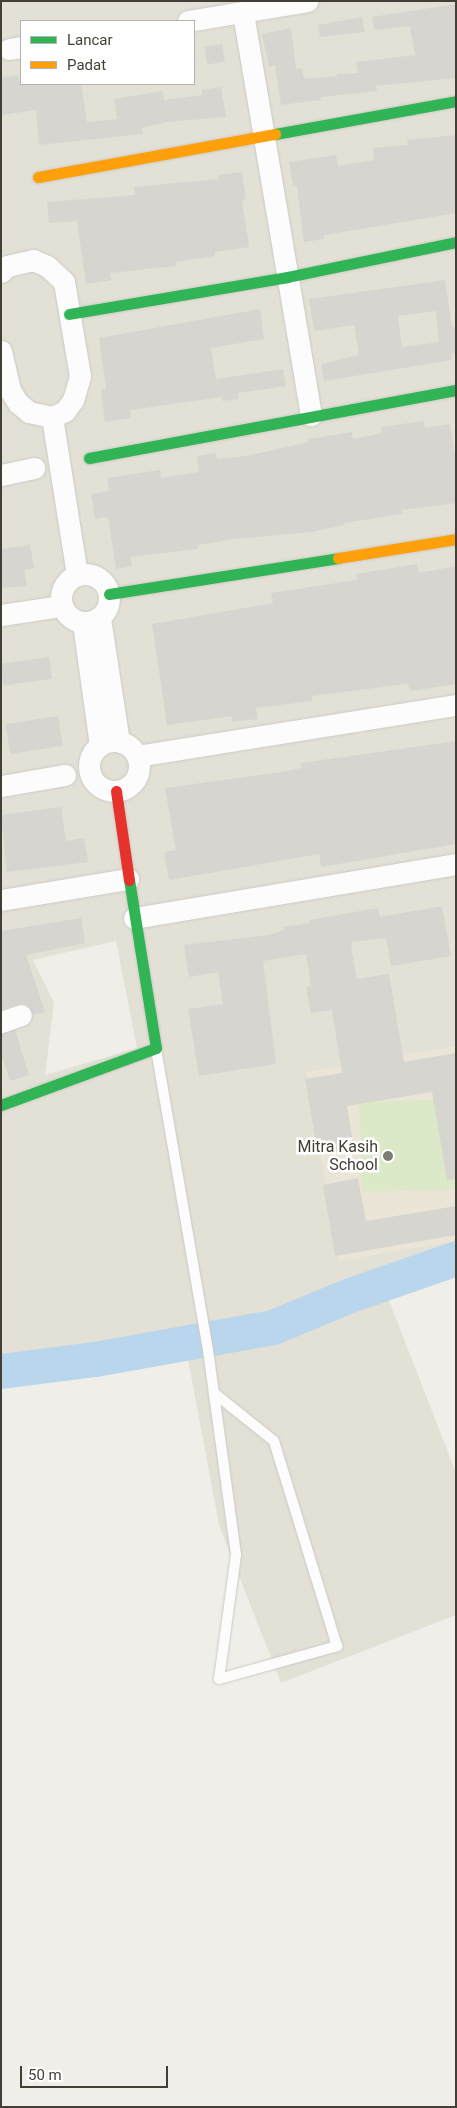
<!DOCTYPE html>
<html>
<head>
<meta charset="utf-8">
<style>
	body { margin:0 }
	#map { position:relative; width:457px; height:2108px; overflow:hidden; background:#efeee8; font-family:Roboto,sans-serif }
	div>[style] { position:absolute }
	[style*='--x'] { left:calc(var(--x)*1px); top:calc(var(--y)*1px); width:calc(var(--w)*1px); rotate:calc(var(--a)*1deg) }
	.residential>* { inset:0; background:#e3e0d5 }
	.education>* { inset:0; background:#eae5d7 }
	.green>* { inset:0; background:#dbe9c9; transform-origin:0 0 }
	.river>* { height:35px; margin:-17.5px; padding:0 17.5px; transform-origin:17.5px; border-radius:17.5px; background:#bad6ec }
	.building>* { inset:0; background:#d7d5cf; transform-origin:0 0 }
	.roads { filter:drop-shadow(0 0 1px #cbcac4) drop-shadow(0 0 1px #cbcac4) }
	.lane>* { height:10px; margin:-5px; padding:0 5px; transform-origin:5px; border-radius:5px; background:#fdfcfc }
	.street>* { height:21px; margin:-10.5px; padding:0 10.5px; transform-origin:10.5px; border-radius:10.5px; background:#fdfcfc }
	.street>.ring { margin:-10.5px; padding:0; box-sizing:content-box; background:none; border:21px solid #fdfcfc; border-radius:50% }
	.fast>* { height:11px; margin:-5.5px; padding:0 5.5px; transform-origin:5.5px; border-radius:5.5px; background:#30b455 }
	.slow>* { height:11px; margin:-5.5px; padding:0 5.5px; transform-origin:5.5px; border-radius:5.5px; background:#ff9f0a }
	.jam>* { height:11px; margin:-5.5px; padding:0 5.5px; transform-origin:5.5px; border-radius:5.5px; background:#e5322d }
	.dots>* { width:14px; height:14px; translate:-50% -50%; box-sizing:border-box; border:2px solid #fff; border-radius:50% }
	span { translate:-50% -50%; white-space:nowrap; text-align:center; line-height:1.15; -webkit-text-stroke:5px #fff; paint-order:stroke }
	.poi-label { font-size:16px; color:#443f35 }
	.right { translate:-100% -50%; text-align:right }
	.frame { position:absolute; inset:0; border:2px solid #443f35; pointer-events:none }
	.legend { position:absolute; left:20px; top:20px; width:175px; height:65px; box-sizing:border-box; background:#fff; border:1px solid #b4b2ae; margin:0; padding:6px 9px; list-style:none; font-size:15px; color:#443f35 }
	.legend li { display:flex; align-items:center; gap:10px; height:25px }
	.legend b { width:25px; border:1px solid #b4b2ae }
	.scale { position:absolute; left:20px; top:2066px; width:148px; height:22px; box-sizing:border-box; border:2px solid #443f35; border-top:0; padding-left:6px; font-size:15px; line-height:18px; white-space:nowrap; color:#443f35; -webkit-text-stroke:4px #fff; paint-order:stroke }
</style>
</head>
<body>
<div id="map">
	<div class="residential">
		<div style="clip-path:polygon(evenodd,1px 1px,456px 1px,456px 1248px,378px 1272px,456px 1473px,456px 1615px,281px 1683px,219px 1525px,184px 1338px,1px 1364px,1px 1px,21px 21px,194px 21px,194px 84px,21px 84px,21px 21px,1px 1px,116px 941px,137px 1048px,45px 1075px,54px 1003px,33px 960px,116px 941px)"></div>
	</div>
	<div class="education">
		<div style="clip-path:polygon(456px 1046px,456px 1241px,339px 1261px,306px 1072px)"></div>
	</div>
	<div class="green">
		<div style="left:453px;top:1099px;width:90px;height:94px;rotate:88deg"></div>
	</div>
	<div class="river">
		<div style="--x:1;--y:1371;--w:95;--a:-7.3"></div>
		<div style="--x:95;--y:1359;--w:181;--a:-10.2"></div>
		<div style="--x:273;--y:1327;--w:83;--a:-22.6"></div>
		<div style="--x:350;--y:1295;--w:112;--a:-19.2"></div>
	</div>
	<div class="building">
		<div style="clip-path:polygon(456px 4px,456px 78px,376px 86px,377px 91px,321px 97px,321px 100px,281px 105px,275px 65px,269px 67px,262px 34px,291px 28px,296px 69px,302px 68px,304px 79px,337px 76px,337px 74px,358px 73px,356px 62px,415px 55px,410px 26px,374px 30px,372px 17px)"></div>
		<div style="clip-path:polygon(362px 17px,365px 32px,320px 37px,318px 25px)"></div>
		<div style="left:222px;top:44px;width:18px;height:18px;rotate:81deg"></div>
		<div style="clip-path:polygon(18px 75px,20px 84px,81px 84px,87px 122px,117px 119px,114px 99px,163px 91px,164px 100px,202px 95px,202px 90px,221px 87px,226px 117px,167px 122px,142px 128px,143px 134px,39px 145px,36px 110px,1px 115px,1px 78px)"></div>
		<div style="clip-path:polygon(456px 135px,456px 213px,324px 235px,324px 239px,304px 242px,297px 186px,293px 186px,289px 162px,336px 155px,338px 166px,374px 160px,373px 148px,408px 145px,407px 140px)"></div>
		<div style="clip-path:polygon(242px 172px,246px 200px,242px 201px,249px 247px,215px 252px,215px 256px,175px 262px,176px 266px,110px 273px,112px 280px,86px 284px,77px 221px,49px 223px,47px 202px,135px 195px,134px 187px,218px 179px,218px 175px)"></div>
		<div style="clip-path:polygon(evenodd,445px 280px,452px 327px,456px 327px,456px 353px,451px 353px,452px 360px,324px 381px,321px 364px,359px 355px,354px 325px,314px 331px,309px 299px,445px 280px,436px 311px,439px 342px,402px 347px,398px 316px,436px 311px)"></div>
		<div style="clip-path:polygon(260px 309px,264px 339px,211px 348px,216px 379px,283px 369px,286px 386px,238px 393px,239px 399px,222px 401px,222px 397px,130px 410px,131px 418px,105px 422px,101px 390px,106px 389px,99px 338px)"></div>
		<div style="clip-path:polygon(424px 421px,425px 428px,450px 424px,456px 462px,456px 503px,402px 510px,402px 514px,344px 523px,344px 525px,311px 532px,235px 539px,198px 545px,198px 549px,130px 557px,132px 566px,116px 569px,108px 517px,95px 519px,91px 494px,109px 491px,107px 478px,160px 470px,161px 478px,199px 472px,197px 456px,216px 453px,217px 459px,246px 456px,309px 442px,308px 439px,352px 432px,353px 439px,382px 433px,381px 427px)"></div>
		<div style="clip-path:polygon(30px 545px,34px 568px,24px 570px,27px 586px,1px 588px,1px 549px)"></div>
		<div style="clip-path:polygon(417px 564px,419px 573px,456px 566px,456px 684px,410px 691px,408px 684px,405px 684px,312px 696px,312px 701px,256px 708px,258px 719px,232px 722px,232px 716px,167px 725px,152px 624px,273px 603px,271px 593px,357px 580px,356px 574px)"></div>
		<div style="left:49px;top:657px;width:22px;height:49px;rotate:82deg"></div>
		<div style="left:58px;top:716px;width:30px;height:53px;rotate:81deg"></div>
		<div style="clip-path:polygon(456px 741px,456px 844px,321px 867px,319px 854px,169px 880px,164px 852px,176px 850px,165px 788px,282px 772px,301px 768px,301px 763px)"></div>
		<div style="clip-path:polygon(61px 807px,66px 841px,84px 838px,88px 862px,7px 872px,1px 815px)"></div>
		<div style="clip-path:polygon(442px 906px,451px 956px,391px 966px,386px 938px,352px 942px,351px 947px,357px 979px,389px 974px,404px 1062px,456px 1053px,456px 1179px,447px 1180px,432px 1092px,347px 1106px,354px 1148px,318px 1154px,305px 1079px,342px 1073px,332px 1010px,311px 1013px,306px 987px,311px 986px,306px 954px,263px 961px,276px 1064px,199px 1076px,188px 1009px,223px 1004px,218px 972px,189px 977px,184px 945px,269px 935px,284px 930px,283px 927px,309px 923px,309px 920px,378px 908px,380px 917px)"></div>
		<div style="clip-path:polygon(81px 918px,85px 943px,26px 955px,45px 1012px,33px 1015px,29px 1006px,23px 1003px,1px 1009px,1px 931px)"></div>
		<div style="clip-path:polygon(15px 1030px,29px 1075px,10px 1081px,1px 1054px,1px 1034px)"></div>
		<div style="clip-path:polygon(358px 1178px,366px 1221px,456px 1206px,456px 1235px,335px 1256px,323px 1185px)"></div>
	</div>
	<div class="roads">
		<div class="lane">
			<div style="--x:156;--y:1049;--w:305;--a:80.2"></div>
			<div style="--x:208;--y:1350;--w:207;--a:82.2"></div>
			<div style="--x:236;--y:1555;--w:125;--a:97.8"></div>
			<div style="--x:219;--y:1679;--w:123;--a:-15.6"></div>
			<div style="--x:337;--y:1646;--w:214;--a:-107.1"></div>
			<div style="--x:274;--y:1441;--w:77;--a:-141.3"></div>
		</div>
		<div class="street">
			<div style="--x:243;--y:13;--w:408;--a:80.4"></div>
			<div style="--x:188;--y:21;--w:121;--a:-9.5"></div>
			<div style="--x:9;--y:49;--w:12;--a:-9"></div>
			<div style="--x:1;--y:272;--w:8;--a:-45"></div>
			<div style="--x:7;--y:266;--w:27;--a:-13"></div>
			<div style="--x:33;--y:260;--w:15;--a:23"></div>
			<div style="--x:47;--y:266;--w:23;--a:43"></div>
			<div style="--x:64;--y:282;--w:95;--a:80.3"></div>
			<div style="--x:80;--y:376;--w:25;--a:106"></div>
			<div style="--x:73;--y:400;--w:14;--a:126"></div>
			<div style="--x:65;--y:411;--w:14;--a:155"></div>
			<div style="--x:52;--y:417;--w:24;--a:-168"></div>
			<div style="--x:29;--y:412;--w:14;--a:-141"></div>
			<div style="--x:18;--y:403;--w:15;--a:-122"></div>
			<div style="--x:10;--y:390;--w:40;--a:-103"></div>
			<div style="--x:52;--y:417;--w:160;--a:81"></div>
			<div style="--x:1;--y:475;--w:34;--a:-12"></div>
			<div class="ring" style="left:61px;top:574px;width:27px;height:27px"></div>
			<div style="--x:1;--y:615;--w:61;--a:-8.5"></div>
			<div style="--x:100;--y:618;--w:125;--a:81.3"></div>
			<div style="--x:83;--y:623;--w:123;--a:82.1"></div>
			<div class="ring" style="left:89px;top:741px;width:29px;height:29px"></div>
			<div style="--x:137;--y:756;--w:323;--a:-9.1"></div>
			<div style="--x:1;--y:786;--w:65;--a:-9.8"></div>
			<div style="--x:1;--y:900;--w:129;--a:-9.4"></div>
			<div style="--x:134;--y:918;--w:326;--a:-9.5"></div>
			<div style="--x:1;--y:1022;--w:21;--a:-19"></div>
		</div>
		<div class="fast">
			<div style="--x:275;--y:134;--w:184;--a:-10.3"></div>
			<div style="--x:69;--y:314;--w:221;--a:-9.6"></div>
			<div style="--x:287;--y:277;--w:173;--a:-11.7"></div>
			<div style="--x:89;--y:458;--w:373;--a:-10.5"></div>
			<div style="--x:109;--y:594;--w:232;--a:-8.9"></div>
			<div style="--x:1;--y:1105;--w:165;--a:-20.2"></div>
			<div style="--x:156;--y:1048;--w:170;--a:-99.1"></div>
		</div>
		<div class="slow">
			<div style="--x:38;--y:177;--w:241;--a:-10.3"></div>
			<div style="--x:338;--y:558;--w:120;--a:-9.1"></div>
		</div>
		<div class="jam">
			<div style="--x:116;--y:791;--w:90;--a:81.7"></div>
		</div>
	</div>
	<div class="dots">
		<div style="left:388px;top:1156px;background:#807c74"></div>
	</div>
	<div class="poi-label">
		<span class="right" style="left:378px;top:1156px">Mitra Kasih<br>School</span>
	</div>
	<div class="frame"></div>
	<ul class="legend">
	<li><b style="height:6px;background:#30b455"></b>Lancar</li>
	<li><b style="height:6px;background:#ff9f0a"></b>Padat</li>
	</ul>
	<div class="scale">50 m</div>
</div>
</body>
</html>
